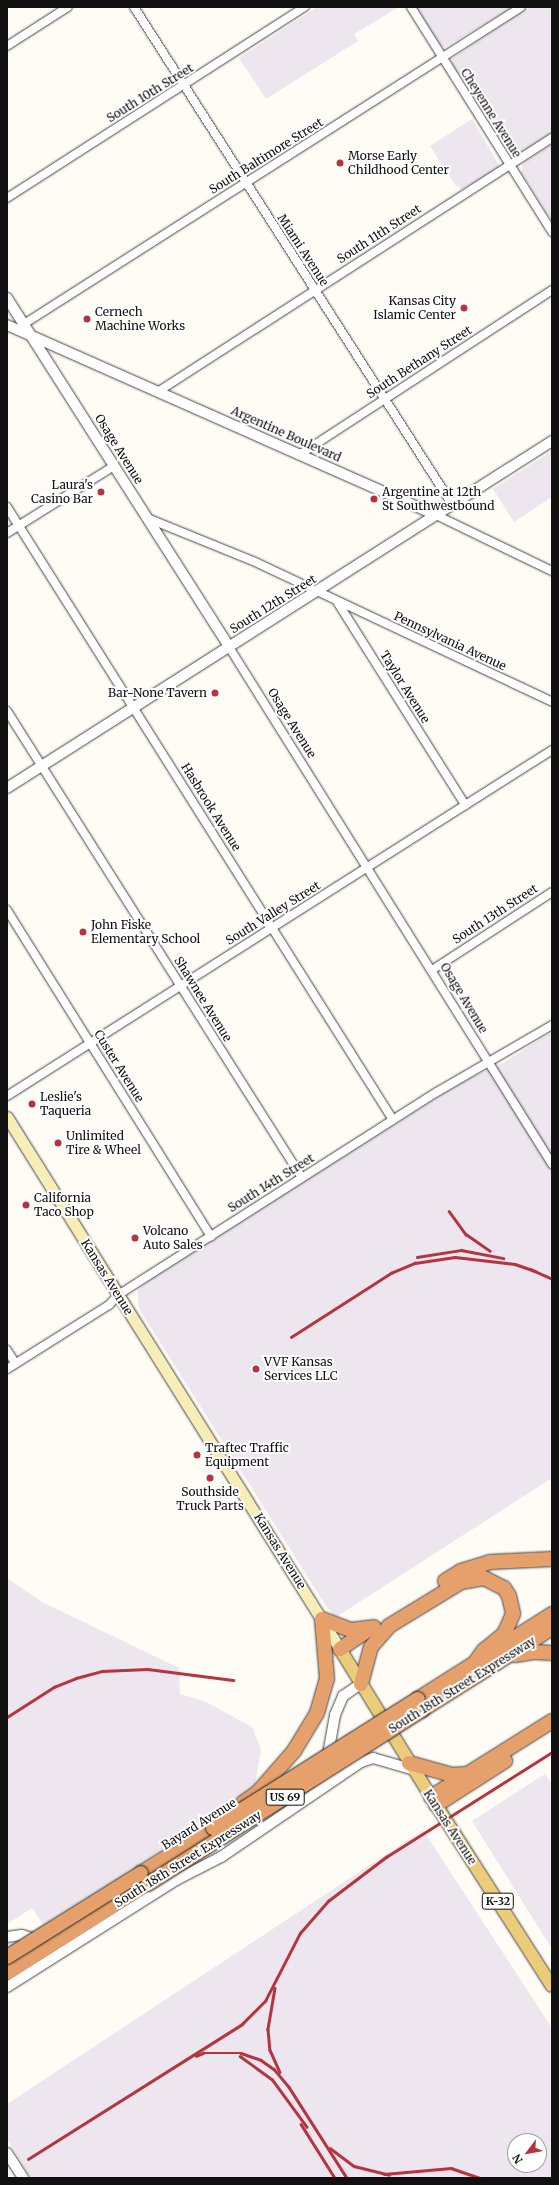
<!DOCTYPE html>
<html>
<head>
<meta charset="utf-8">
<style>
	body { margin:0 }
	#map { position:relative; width:559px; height:2185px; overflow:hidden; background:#fefcf5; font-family:Merriweather,serif }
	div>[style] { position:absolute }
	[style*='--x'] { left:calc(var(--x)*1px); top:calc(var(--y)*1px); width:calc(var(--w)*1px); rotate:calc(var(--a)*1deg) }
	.industrial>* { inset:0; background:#ede6ee }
	.roads { filter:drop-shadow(0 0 1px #444) drop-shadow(0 0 1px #444) }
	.minor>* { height:8px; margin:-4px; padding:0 4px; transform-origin:4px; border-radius:4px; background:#fff }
	.tertiary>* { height:10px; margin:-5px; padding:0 5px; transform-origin:5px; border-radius:5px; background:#fff }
	.secondary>* { height:11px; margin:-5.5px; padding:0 5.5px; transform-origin:5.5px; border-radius:5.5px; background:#f7eeb7 }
	.primary>* { height:12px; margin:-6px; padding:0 6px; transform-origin:6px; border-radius:6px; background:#ebcc78 }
	.motorway>* { height:14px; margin:-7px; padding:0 7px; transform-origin:7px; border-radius:7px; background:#e6a06b }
	.rail>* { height:2.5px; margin:-1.25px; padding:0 1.25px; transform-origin:1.25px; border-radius:1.25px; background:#b4353f }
	.bridges { filter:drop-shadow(0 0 1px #222) drop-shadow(0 0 1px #222) }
	.motorway-bridge>* { height:14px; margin:-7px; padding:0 7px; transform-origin:7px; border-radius:7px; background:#e6a06b }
	.dots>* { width:11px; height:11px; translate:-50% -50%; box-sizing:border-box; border:2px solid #fff; border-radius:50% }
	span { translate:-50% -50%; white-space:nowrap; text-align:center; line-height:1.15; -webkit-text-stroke:4px #fff; paint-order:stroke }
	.shield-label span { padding:1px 3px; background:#fff; border:1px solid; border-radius:3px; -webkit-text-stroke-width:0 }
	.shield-label { font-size:11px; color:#111; font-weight:700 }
	.street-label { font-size:12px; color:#111 }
	.poi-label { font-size:12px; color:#111 }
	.left { translate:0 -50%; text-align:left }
	.right { translate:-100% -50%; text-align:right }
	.frame { position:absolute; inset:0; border:8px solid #111; pointer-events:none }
	.north { position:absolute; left:507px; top:2133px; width:40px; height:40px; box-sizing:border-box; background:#fff; border:1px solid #a0a0a0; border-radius:50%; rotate:238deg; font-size:11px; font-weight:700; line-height:16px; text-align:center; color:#111 }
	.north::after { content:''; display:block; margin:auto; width:14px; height:18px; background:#b4353f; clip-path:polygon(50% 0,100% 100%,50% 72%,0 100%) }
</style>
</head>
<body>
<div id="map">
	<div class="industrial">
		<div style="clip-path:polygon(317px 7px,399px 7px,354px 34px,358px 41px,266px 99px,239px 58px)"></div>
		<div style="clip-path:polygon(415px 7px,512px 7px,446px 47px,440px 46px)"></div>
		<div style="clip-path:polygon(529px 7px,552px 7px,552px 134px,515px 156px,510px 155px,504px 147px,452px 64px,451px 59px)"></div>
		<div style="clip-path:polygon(472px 119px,499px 165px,496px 170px,462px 189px,455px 185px,430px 146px)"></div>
		<div style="clip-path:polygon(552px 144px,552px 221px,521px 172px,523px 163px)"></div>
		<div style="clip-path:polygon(552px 451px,552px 497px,514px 522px,493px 489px)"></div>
		<div style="clip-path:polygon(552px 1032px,552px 1478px,336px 1617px,326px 1606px,141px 1312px,138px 1305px,138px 1290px,147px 1281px,462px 1082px,505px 1062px)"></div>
		<div style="clip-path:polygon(7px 1578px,42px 1602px,179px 1668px,180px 1694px,206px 1702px,252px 1727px,261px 1749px,255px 1785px,228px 1808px,43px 1924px,32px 1908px,7px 1924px)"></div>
		<div style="clip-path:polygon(545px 1774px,550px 1782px,552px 1781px,552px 1949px,472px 1821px)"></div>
		<div style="clip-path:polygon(evenodd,423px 1830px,552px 2028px,552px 2178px,31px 2178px,7px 2139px,7px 2104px,423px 1830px,515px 2141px,539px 2141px,539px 2165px,515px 2165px,515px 2141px)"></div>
	</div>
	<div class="roads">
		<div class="minor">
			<div style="--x:134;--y:7;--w:590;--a:57.39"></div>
			<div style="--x:411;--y:7;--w:266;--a:57.9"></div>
			<div style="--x:7;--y:46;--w:72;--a:-32.6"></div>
			<div style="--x:7;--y:198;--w:354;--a:-32.7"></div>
			<div style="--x:24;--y:324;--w:589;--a:-32.53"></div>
			<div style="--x:159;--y:391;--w:467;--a:-32.8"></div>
			<div style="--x:299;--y:455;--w:302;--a:-33.1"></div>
			<div style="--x:7;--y:507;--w:724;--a:57.8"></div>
			<div style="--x:436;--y:515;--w:129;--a:25.8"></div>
			<div style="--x:147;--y:518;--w:114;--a:22.1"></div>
			<div style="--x:253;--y:561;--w:331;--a:25.2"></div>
			<div style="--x:7;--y:533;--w:126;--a:-32.1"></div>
			<div style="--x:338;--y:603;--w:239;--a:57.8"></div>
			<div style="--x:229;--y:647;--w:610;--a:58"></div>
			<div style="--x:7;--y:711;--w:552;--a:57.72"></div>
			<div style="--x:7;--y:910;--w:385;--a:58"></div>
			<div style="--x:432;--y:970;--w:143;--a:-33"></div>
			<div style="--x:7;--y:1096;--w:646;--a:-32.41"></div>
			<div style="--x:7;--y:1350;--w:15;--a:58"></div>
			<div style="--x:7;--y:1369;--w:120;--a:-32.1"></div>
			<div style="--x:109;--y:1305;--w:13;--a:-48"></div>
			<div style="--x:118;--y:1295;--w:378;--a:-32.5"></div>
			<div style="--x:437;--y:1092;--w:133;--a:-30.2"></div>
		</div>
		<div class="tertiary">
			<div style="--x:7;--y:298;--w:414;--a:57.5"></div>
			<div style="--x:7;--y:325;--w:469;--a:23.9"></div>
			<div style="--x:7;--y:788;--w:646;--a:-32.48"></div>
			<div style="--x:327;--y:1760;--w:46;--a:-79.9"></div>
			<div style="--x:335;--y:1715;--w:21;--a:-67"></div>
			<div style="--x:343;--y:1696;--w:22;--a:-34"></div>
			<div style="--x:7;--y:1937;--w:15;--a:-8"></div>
			<div style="--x:22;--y:1935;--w:17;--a:17"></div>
			<div style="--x:7;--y:1987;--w:200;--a:-32.3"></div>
			<div style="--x:176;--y:1880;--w:51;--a:-27.1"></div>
			<div style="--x:221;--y:1857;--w:169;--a:-34.2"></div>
			<div style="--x:361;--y:1762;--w:13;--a:-18"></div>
			<div style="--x:373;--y:1758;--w:43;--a:16.3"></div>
			<div style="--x:7;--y:2153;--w:30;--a:57"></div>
		</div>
		<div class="secondary">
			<div style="--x:7;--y:1117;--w:628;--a:57.96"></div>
		</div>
		<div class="primary">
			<div style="--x:340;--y:1649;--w:174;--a:58.4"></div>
			<div style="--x:431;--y:1797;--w:224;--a:57.4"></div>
		</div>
		<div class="motorway">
			<div style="--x:445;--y:1581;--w:19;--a:-32"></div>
			<div style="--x:461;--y:1571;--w:30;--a:-17"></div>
			<div style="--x:490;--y:1562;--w:62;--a:-2.8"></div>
			<div style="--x:340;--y:1649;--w:36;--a:-34"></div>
			<div style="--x:515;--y:1655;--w:20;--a:-9"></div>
			<div style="--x:535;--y:1652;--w:17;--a:3"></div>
			<div style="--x:361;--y:1684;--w:38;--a:-75"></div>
			<div style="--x:371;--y:1647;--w:28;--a:-49"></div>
			<div style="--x:389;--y:1626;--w:84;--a:-31.4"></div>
			<div style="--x:461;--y:1582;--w:23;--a:-10"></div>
			<div style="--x:484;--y:1578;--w:22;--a:27"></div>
			<div style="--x:504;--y:1588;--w:9;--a:58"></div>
			<div style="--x:509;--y:1596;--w:18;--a:77"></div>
			<div style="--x:513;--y:1614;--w:22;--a:114"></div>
			<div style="--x:504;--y:1634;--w:26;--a:141"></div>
			<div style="--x:484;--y:1650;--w:19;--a:126"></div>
			<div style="--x:418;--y:1699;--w:159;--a:-32.4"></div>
			<div style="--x:422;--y:1710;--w:154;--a:-32.2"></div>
			<div style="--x:409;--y:1763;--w:45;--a:15.6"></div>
			<div style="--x:452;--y:1775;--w:15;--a:-4"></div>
			<div style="--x:431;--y:1797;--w:143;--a:-32.1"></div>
			<div style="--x:243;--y:1803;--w:19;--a:-36"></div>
			<div style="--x:258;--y:1792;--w:55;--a:-48.7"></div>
			<div style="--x:294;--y:1751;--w:44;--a:-58.8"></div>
			<div style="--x:317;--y:1713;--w:35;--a:-74"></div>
			<div style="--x:327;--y:1679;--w:60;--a:-94.8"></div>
			<div style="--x:322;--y:1619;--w:31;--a:21"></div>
			<div style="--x:351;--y:1630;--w:23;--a:-7"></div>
			<div style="--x:436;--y:1805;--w:82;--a:-32.5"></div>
			<div style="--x:141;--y:1873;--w:85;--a:-32"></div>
			<div style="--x:213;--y:1828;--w:13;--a:-45"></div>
			<div style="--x:7;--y:1973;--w:167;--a:-32.3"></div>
		</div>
	</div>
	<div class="rail">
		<div style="--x:449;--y:1211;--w:29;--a:54"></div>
		<div style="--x:466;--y:1234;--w:29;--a:35"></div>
		<div style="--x:417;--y:1257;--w:45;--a:-9"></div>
		<div style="--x:461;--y:1250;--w:43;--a:10.8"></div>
		<div style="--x:530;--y:1269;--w:24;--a:24"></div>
		<div style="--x:291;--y:1337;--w:119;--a:-32.6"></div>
		<div style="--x:391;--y:1273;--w:26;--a:-23"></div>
		<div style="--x:415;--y:1263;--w:40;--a:-8.5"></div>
		<div style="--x:455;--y:1257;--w:60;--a:6.7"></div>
		<div style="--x:515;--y:1264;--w:21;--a:19"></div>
		<div style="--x:7;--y:1717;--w:56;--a:-32.6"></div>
		<div style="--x:54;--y:1687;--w:24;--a:-22"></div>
		<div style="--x:76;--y:1678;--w:27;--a:-15"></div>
		<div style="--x:102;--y:1671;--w:45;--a:-2.5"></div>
		<div style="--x:147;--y:1669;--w:87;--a:7.3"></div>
		<div style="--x:275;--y:1988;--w:42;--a:99.7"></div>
		<div style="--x:268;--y:2029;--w:21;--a:85"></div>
		<div style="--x:270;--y:2050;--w:24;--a:66"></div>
		<div style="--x:196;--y:2056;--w:8;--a:-23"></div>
		<div style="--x:203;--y:2053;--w:38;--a:0"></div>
		<div style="--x:241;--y:2053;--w:21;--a:19"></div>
		<div style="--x:261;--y:2060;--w:16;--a:35"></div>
		<div style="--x:274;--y:2069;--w:23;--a:50"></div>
		<div style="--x:289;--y:2087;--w:108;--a:57.5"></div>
		<div style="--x:240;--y:2056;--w:39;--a:36"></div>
		<div style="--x:272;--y:2079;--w:59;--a:53.9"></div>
		<div style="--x:301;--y:2124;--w:64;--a:57.8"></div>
		<div style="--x:330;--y:2148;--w:30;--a:37"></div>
		<div style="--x:354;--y:2166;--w:36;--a:14"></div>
		<div style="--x:28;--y:2159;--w:253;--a:-32.2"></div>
		<div style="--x:242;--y:2024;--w:33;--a:-45"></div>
		<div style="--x:265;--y:2001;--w:76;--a:-62.8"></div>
		<div style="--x:300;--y:1933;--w:43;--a:-48.8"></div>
		<div style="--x:328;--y:1901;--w:73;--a:-37.2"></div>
		<div style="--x:386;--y:1857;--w:196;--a:-32.3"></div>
		<div style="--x:384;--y:2174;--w:67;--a:-5.1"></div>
		<div style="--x:451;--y:2168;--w:31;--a:19"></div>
	</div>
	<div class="bridges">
		<div class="motorway-bridge">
			<div style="--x:213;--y:1828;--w:242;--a:-32.2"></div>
			<div style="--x:148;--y:1884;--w:325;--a:-32.4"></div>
			<div style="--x:7;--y:1957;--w:158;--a:-32.1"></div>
		</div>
	</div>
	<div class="dots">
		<div style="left:340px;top:163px;background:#b4353f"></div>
		<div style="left:464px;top:308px;background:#b4353f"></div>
		<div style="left:87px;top:319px;background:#b4353f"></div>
		<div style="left:101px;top:492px;background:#b4353f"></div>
		<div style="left:374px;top:499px;background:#b4353f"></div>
		<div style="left:215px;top:693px;background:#b4353f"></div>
		<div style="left:83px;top:932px;background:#b4353f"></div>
		<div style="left:32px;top:1104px;background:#b4353f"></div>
		<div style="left:58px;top:1143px;background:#b4353f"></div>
		<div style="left:26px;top:1205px;background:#b4353f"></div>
		<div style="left:135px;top:1238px;background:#b4353f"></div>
		<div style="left:256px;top:1369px;background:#b4353f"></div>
		<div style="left:197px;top:1455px;background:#b4353f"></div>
		<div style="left:210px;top:1478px;background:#b4353f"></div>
	</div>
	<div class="shield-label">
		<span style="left:285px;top:1797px">US 69</span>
		<span style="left:498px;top:1901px">K-32</span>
	</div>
	<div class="street-label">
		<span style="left:150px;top:93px;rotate:-32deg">South 10th Street</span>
		<span style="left:491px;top:113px;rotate:58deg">Cheyenne Avenue</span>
		<span style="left:266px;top:156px;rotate:-32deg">South Baltimore Street</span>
		<span style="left:379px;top:234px;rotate:-33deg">South 11th Street</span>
		<span style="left:303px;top:250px;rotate:57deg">Miami Avenue</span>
		<span style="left:419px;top:362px;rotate:-33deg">South Bethany Street</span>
		<span style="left:286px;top:434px;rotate:24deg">Argentine Boulevard</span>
		<span style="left:119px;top:449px;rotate:58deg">Osage Avenue</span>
		<span style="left:273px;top:604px;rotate:-32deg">South 12th Street</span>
		<span style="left:450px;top:641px;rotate:25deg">Pennsylvania Avenue</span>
		<span style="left:405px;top:687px;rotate:58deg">Taylor Avenue</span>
		<span style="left:292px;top:723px;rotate:58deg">Osage Avenue</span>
		<span style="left:211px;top:807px;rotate:58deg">Hasbrook Avenue</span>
		<span style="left:273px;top:913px;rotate:-32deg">South Valley Street</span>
		<span style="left:495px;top:914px;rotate:-33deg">South 13th Street</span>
		<span style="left:464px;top:998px;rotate:59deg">Osage Avenue</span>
		<span style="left:203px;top:999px;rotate:58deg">Shawnee Avenue</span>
		<span style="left:119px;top:1066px;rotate:58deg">Custer Avenue</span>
		<span style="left:271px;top:1183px;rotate:-32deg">South 14th Street</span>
		<span style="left:107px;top:1277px;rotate:58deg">Kansas Avenue</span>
		<span style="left:280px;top:1551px;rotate:58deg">Kansas Avenue</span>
		<span style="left:462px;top:1685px;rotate:-32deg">South 18th Street Expressway</span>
		<span style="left:199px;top:1824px;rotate:-32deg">Bayard Avenue</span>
		<span style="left:450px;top:1827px;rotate:57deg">Kansas Avenue</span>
		<span style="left:188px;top:1859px;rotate:-32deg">South 18th Street Expressway</span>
	</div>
	<div class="poi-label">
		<span class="left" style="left:348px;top:163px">Morse Early<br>Childhood Center</span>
		<span class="right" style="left:456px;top:308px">Kansas City<br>Islamic Center</span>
		<span class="left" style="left:95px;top:319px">Cernech<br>Machine Works</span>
		<span class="right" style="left:93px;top:492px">Laura's<br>Casino Bar</span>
		<span class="left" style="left:382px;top:499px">Argentine at 12th<br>St Southwestbound</span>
		<span class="right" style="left:207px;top:693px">Bar-None Tavern</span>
		<span class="left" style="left:91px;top:932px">John Fiske<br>Elementary School</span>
		<span class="left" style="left:40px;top:1104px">Leslie's<br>Taqueria</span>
		<span class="left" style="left:66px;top:1143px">Unlimited<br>Tire &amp; Wheel</span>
		<span class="left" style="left:34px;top:1205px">California<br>Taco Shop</span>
		<span class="left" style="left:143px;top:1238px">Volcano<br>Auto Sales</span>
		<span class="left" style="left:264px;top:1369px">VVF Kansas<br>Services LLC</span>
		<span class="left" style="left:205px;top:1455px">Traftec Traffic<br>Equipment</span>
		<span style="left:210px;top:1499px">Southside<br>Truck Parts</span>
	</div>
	<div class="frame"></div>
	<div class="north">N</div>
</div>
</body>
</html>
